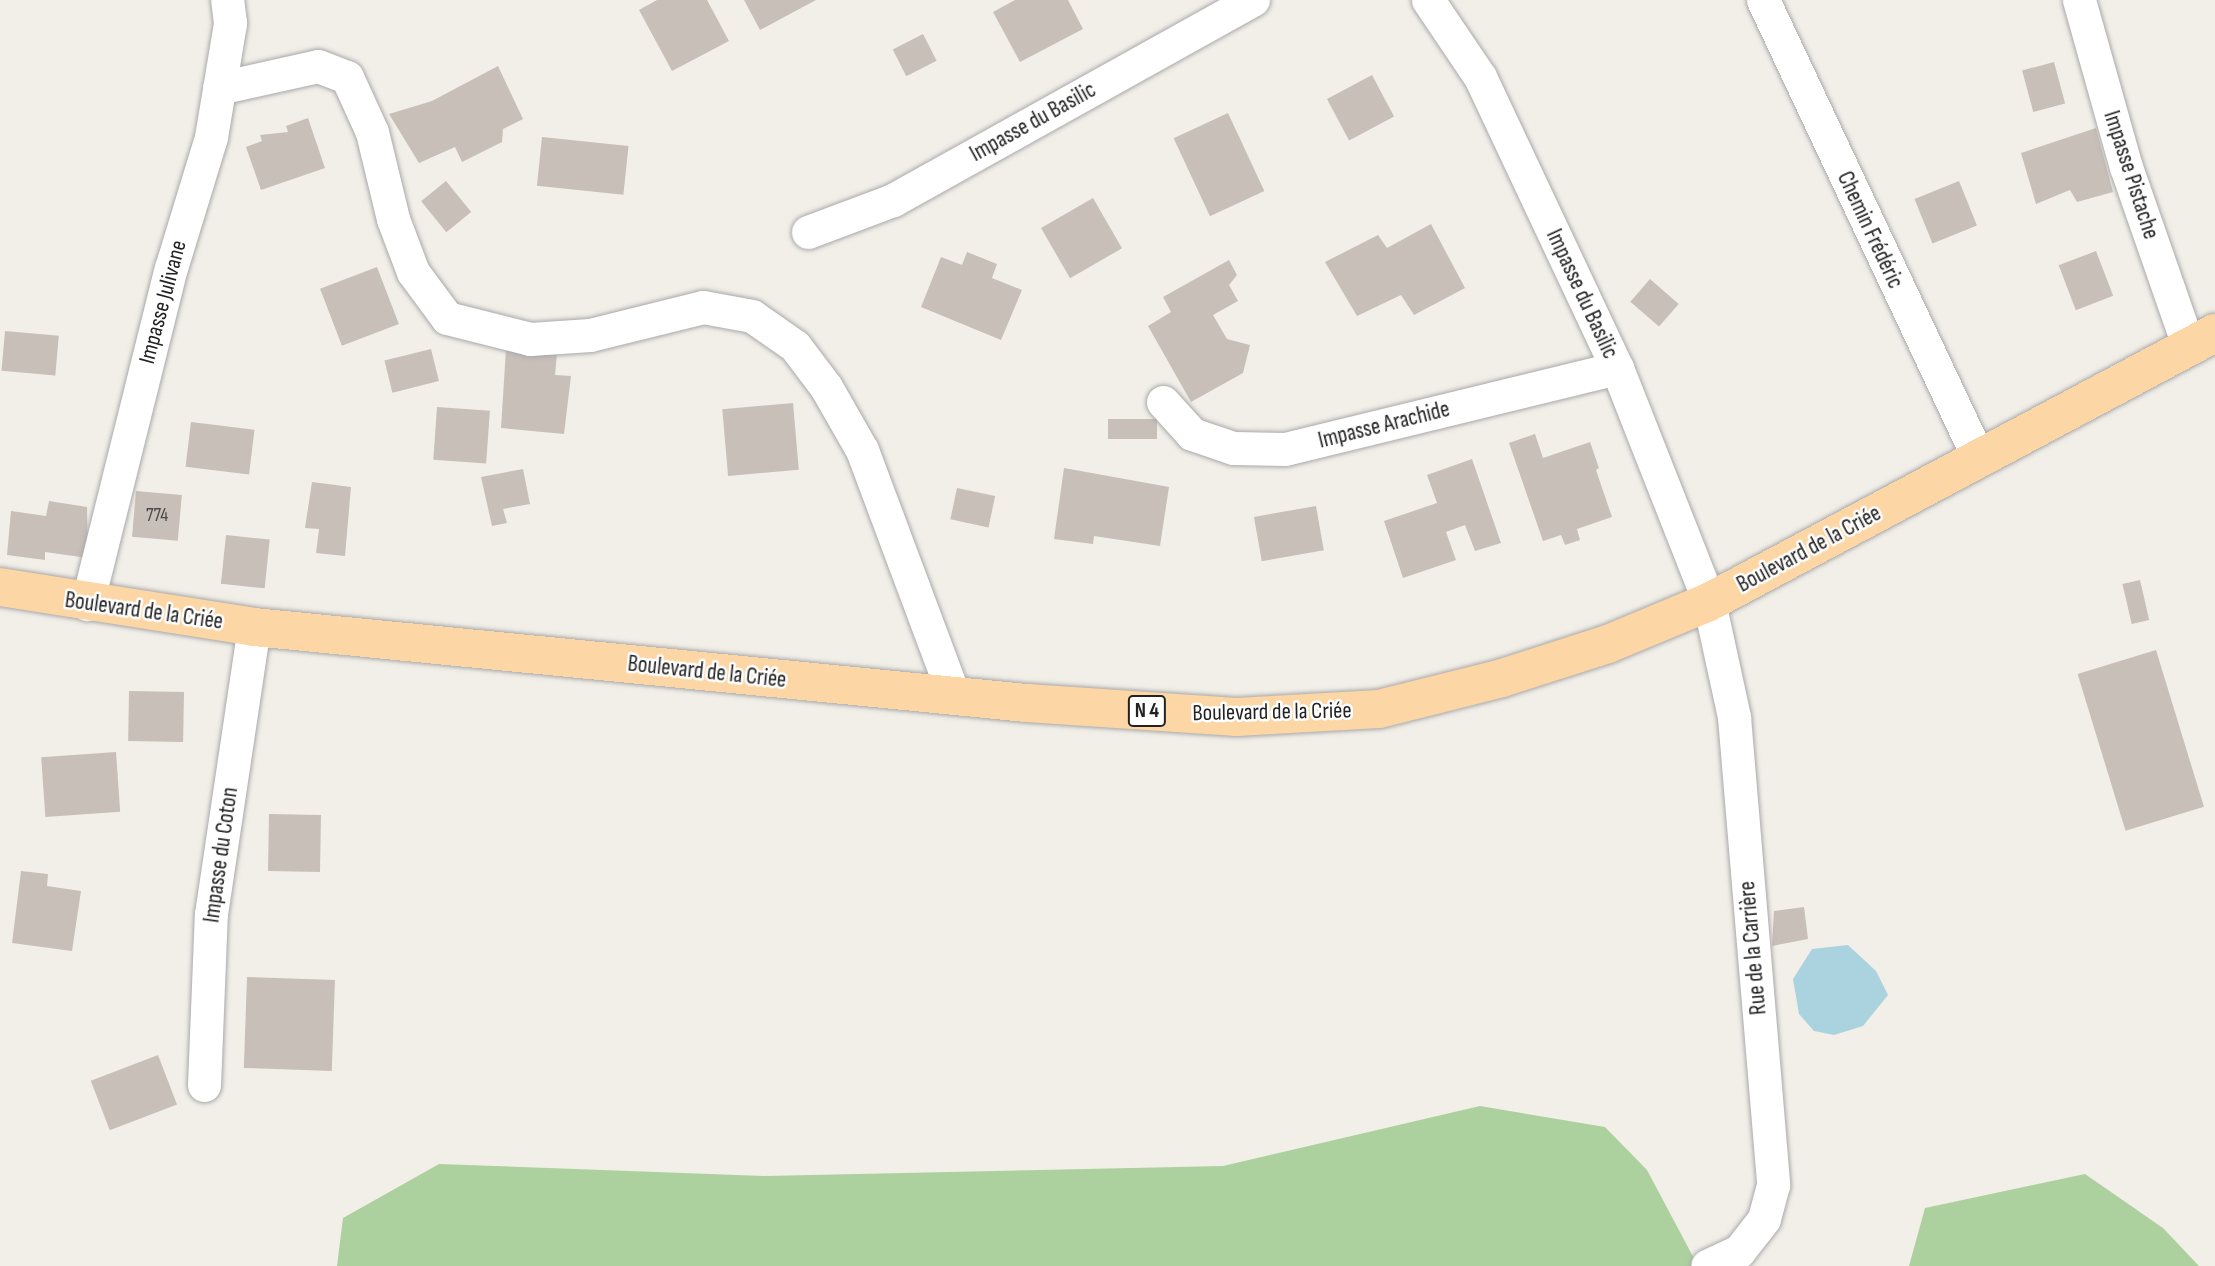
<!DOCTYPE html>
<html>
<head>
<meta charset="utf-8">
<style>
	body { margin:0 }
	#map { position:relative; width:2215px; height:1266px; overflow:hidden; background:#f2efe9; font-family:"Sofia Sans Condensed",sans-serif }
	div>[style] { position:absolute }
	[style*='--x'] { left:calc(var(--x)*1px); top:calc(var(--y)*1px); width:calc(var(--w)*1px); rotate:calc(var(--a)*1deg) }
	.forest>* { inset:0; background:#add19e }
	.water>* { inset:0; background:#aad3df }
	.building>* { inset:0; background:#c7bfb8; transform-origin:0 0 }
	.roads { filter:drop-shadow(0 0 2px #a9a9a9) drop-shadow(0 0 2px #a9a9a9) }
	.minor>* { height:33px; margin:-16.5px; padding:0 16.5px; transform-origin:16.5px; border-radius:16.5px; background:#fff }
	.primary>* { height:38px; margin:-19px; padding:0 19px; transform-origin:19px; border-radius:19px; background:#fcd6a4 }
	span { translate:-50% -50%; white-space:nowrap; text-align:center; line-height:1.15; -webkit-text-stroke:5px #fff; paint-order:stroke }
	.number-label { font-size:19px; color:#4b4948 }
	.number-label span { -webkit-text-stroke-width:0 }
	.shield-label span { padding:2px 5px; background:#fff; border:2px solid; border-radius:5px; -webkit-text-stroke-width:0 }
	.shield-label { font-size:21px; color:#222; font-weight:700 }
	.street-label { font-size:23px; color:#222 }
</style>
</head>
<body>
<div id="map">
	<div class="forest">
		<div style="clip-path:polygon(1480px 1106px,1605px 1127px,1647px 1170px,1698px 1266px,337px 1266px,343px 1218px,439px 1164px,765px 1176px,1223px 1166px)"></div>
		<div style="clip-path:polygon(2085px 1174px,2163px 1228px,2199px 1266px,1909px 1266px,1925px 1208px)"></div>
	</div>
	<div class="water">
		<div style="clip-path:polygon(1848px 945px,1876px 971px,1888px 995px,1863px 1026px,1834px 1035px,1814px 1031px,1799px 1014px,1793px 979px,1812px 949px)"></div>
	</div>
	<div class="building">
		<div style="clip-path:polygon(657px 0,707px 0,729px 41px,672px 71px,639px 10px)"></div>
		<div style="clip-path:polygon(744px 0,816px 0,760px 30px)"></div>
		<div style="clip-path:polygon(1015px 0,1068px 0,1083px 29px,1020px 62px,993px 12px)"></div>
		<div style="left:923px;top:34px;width:30px;height:34px;rotate:63deg"></div>
		<div style="left:2054px;top:62px;width:43px;height:33px;rotate:75deg"></div>
		<div style="clip-path:polygon(498px 66px,523px 119px,503px 129px,502px 142px,462px 162px,455px 147px,419px 163px,389px 114px,432px 101px)"></div>
		<div style="left:1372px;top:75px;width:47px;height:51px;rotate:62deg"></div>
		<div style="left:1228px;top:113px;width:86px;height:60px;rotate:65deg"></div>
		<div style="clip-path:polygon(308px 118px,325px 168px,261px 190px,246px 147px,262px 141px,260px 135px,288px 132px,286px 126px)"></div>
		<div style="clip-path:polygon(2096px 128px,2113px 192px,2077px 202px,2070px 190px,2036px 204px,2021px 153px)"></div>
		<div style="left:542px;top:137px;width:87px;height:49px;rotate:6deg"></div>
		<div style="left:446px;top:181px;width:40px;height:32px;rotate:51deg"></div>
		<div style="left:1959px;top:181px;width:48px;height:48px;rotate:68deg"></div>
		<div style="left:1093px;top:198px;width:58px;height:60px;rotate:60deg"></div>
		<div style="clip-path:polygon(1431px 224px,1465px 288px,1414px 315px,1401px 295px,1357px 316px,1325px 262px,1378px 235px,1387px 248px)"></div>
		<div style="left:2096px;top:251px;width:48px;height:40px;rotate:69deg"></div>
		<div style="clip-path:polygon(967px 252px,997px 264px,992px 278px,1022px 290px,1001px 340px,921px 307px,941px 257px,962px 265px)"></div>
		<div style="clip-path:polygon(1229px 260px,1237px 275px,1229px 285px,1238px 301px,1213px 315px,1227px 339px,1250px 345px,1243px 373px,1191px 402px,1148px 326px,1171px 312px,1163px 297px)"></div>
		<div style="left:377px;top:267px;width:61px;height:61px;rotate:69deg"></div>
		<div style="left:1650px;top:279px;width:38px;height:30px;rotate:41deg"></div>
		<div style="left:5px;top:331px;width:54px;height:40px;rotate:5deg"></div>
		<div style="left:431px;top:349px;width:33px;height:48px;rotate:76deg"></div>
		<div style="clip-path:polygon(506px 349px,557px 353px,555px 375px,571px 376px,564px 434px,501px 428px)"></div>
		<div style="left:793px;top:403px;width:67px;height:71px;rotate:85deg"></div>
		<div style="left:437px;top:407px;width:53px;height:53px;rotate:4deg"></div>
		<div style="left:1157px;top:419px;width:20px;height:49px;rotate:90deg"></div>
		<div style="left:191px;top:422px;width:64px;height:45px;rotate:7deg"></div>
		<div style="clip-path:polygon(1535px 434px,1543px 458px,1590px 442px,1599px 468px,1596px 470px,1612px 517px,1577px 529px,1580px 540px,1565px 545px,1561px 535px,1543px 541px,1509px 443px)"></div>
		<div style="clip-path:polygon(1472px 459px,1501px 543px,1475px 551px,1465px 525px,1446px 532px,1456px 560px,1403px 578px,1384px 521px,1437px 503px,1427px 475px)"></div>
		<div style="clip-path:polygon(1064px 468px,1169px 487px,1160px 546px,1094px 536px,1093px 544px,1054px 539px)"></div>
		<div style="clip-path:polygon(523px 469px,530px 504px,503px 509px,507px 523px,492px 526px,481px 477px)"></div>
		<div style="clip-path:polygon(312px 482px,351px 487px,345px 556px,316px 553px,319px 529px,305px 528px)"></div>
		<div style="left:957px;top:488px;width:39px;height:32px;rotate:12deg"></div>
		<div style="left:136px;top:491px;width:46px;height:46px;rotate:5deg"></div>
		<div style="clip-path:polygon(49px 501px,87px 507px,88px 558px,45px 552px,45px 560px,7px 555px,11px 511px,46px 516px)"></div>
		<div style="left:1316px;top:506px;width:45px;height:63px;rotate:80deg"></div>
		<div style="left:226px;top:535px;width:44px;height:49px;rotate:6deg"></div>
		<div style="left:2140px;top:580px;width:41px;height:18px;rotate:77deg"></div>
		<div style="left:2156px;top:650px;width:164px;height:82px;rotate:73deg"></div>
		<div style="left:129px;top:691px;width:55px;height:50px;rotate:1deg"></div>
		<div style="left:116px;top:752px;width:60px;height:75px;rotate:86deg"></div>
		<div style="left:269px;top:814px;width:52px;height:57px;rotate:1deg"></div>
		<div style="clip-path:polygon(21px 871px,48px 874px,47px 886px,81px 891px,72px 951px,12px 943px)"></div>
		<div style="clip-path:polygon(1804px 907px,1808px 939px,1772px 946px,1774px 911px)"></div>
		<div style="left:247px;top:977px;width:88px;height:91px;rotate:2deg"></div>
		<div style="left:158px;top:1055px;width:53px;height:72px;rotate:69deg"></div>
	</div>
	<div class="roads">
		<div class="minor">
			<div style="--x:1428;--y:0;--w:93;--a:56"></div>
			<div style="--x:1480;--y:77;--w:322;--a:64.8"></div>
			<div style="--x:1617;--y:368;--w:251;--a:68.5"></div>
			<div style="--x:1709;--y:602;--w:118;--a:77.7"></div>
			<div style="--x:1734;--y:717;--w:470;--a:85.2"></div>
			<div style="--x:1773;--y:1185;--w:35;--a:105"></div>
			<div style="--x:1764;--y:1219;--w:41;--a:128"></div>
			<div style="--x:1739;--y:1251;--w:35;--a:155"></div>
			<div style="--x:1763;--y:0;--w:507;--a:64.8"></div>
			<div style="--x:2079;--y:0;--w:173;--a:74.3"></div>
			<div style="--x:2126;--y:167;--w:192;--a:70.8"></div>
			<div style="--x:219;--y:88;--w:101;--a:-12.5"></div>
			<div style="--x:318;--y:66;--w:31;--a:21"></div>
			<div style="--x:347;--y:77;--w:60;--a:65.6"></div>
			<div style="--x:372;--y:132;--w:89;--a:76.4"></div>
			<div style="--x:393;--y:219;--w:57;--a:69.3"></div>
			<div style="--x:413;--y:272;--w:57;--a:53.5"></div>
			<div style="--x:447;--y:318;--w:86;--a:14.2"></div>
			<div style="--x:530;--y:339;--w:60;--a:-3.8"></div>
			<div style="--x:590;--y:335;--w:116;--a:-13.9"></div>
			<div style="--x:703;--y:307;--w:50;--a:10.4"></div>
			<div style="--x:752;--y:316;--w:52;--a:34.9"></div>
			<div style="--x:795;--y:346;--w:51;--a:52.9"></div>
			<div style="--x:826;--y:387;--w:73;--a:60.3"></div>
			<div style="--x:862;--y:450;--w:263;--a:69.5"></div>
			<div style="--x:808;--y:232;--w:91;--a:-20.6"></div>
			<div style="--x:893;--y:200;--w:412;--a:-29.1"></div>
			<div style="--x:1163;--y:402;--w:43;--a:47.8"></div>
			<div style="--x:1192;--y:434;--w:43;--a:18.9"></div>
			<div style="--x:1233;--y:448;--w:52;--a:1.1"></div>
			<div style="--x:1285;--y:449;--w:342;--a:-13.7"></div>
			<div style="--x:87;--y:604;--w:346;--a:-76"></div>
			<div style="--x:171;--y:268;--w:137;--a:-73"></div>
			<div style="--x:211;--y:137;--w:116;--a:-80.5"></div>
			<div style="--x:230;--y:23;--w:23;--a:-97"></div>
			<div style="--x:204;--y:1085;--w:171;--a:-87.7"></div>
			<div style="--x:211;--y:914;--w:290;--a:-81.5"></div>
		</div>
		<div class="primary">
			<div style="--x:0;--y:587;--w:257;--a:8.9"></div>
			<div style="--x:254;--y:627;--w:777;--a:5.62"></div>
			<div style="--x:1027;--y:703;--w:210;--a:3.8"></div>
			<div style="--x:1237;--y:717;--w:142;--a:-3.2"></div>
			<div style="--x:1379;--y:709;--w:127;--a:-14.1"></div>
			<div style="--x:1502;--y:678;--w:111;--a:-17.8"></div>
			<div style="--x:1608;--y:644;--w:109;--a:-22.6"></div>
			<div style="--x:1709;--y:602;--w:573;--a:-28"></div>
		</div>
	</div>
	<div class="number-label">
		<span style="left:157px;top:516px">774</span>
	</div>
	<div class="shield-label">
		<span style="left:1147px;top:711px">N 4</span>
	</div>
	<div class="street-label">
		<span style="left:1033px;top:122px;rotate:-29deg">Impasse du Basilic</span>
		<span style="left:2131px;top:175px;rotate:72deg">Impasse Pistache</span>
		<span style="left:1870px;top:230px;rotate:65deg">Chemin Frédéric</span>
		<span style="left:1582px;top:294px;rotate:65deg">Impasse du Basilic</span>
		<span style="left:163px;top:302px;rotate:-75deg">Impasse Julivane</span>
		<span style="left:1384px;top:425px;rotate:-14deg">Impasse Arachide</span>
		<span style="left:1809px;top:549px;rotate:-28deg">Boulevard de la Criée</span>
		<span style="left:144px;top:611px;rotate:8deg">Boulevard de la Criée</span>
		<span style="left:707px;top:672px;rotate:6deg">Boulevard de la Criée</span>
		<span style="left:1272px;top:712px;rotate:-1deg">Boulevard de la Criée</span>
		<span style="left:221px;top:855px;rotate:-82deg">Impasse du Coton</span>
		<span style="left:1753px;top:948px;rotate:-95deg">Rue de la Carrière</span>
	</div>
</div>
</body>
</html>
